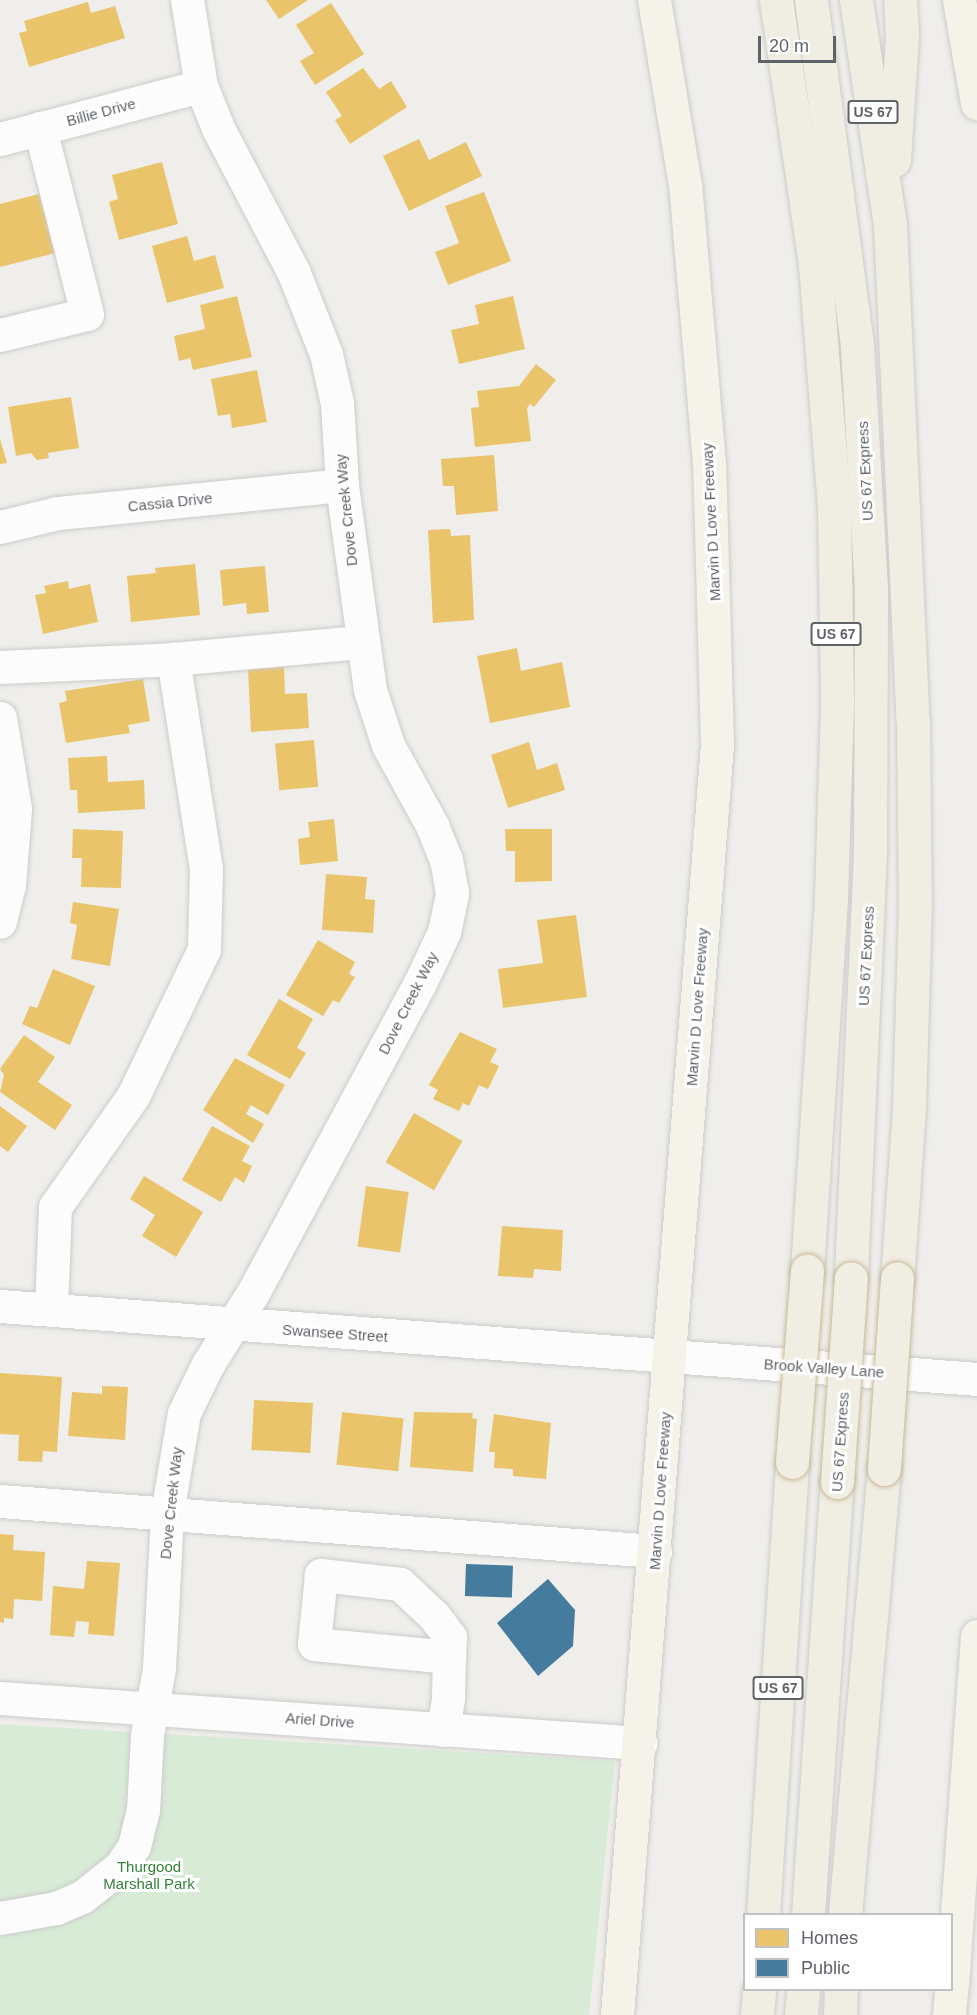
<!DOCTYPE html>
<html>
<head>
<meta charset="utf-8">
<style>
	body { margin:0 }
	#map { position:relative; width:977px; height:2015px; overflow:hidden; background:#efeeea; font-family:Arial,sans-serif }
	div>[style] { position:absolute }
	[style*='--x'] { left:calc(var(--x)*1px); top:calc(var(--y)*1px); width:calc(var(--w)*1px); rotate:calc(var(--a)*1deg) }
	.green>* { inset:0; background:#d8ebd6 }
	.homes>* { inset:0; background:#e9c46a; transform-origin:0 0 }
	.public>* { inset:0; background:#457b9d; transform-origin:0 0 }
	.roads { filter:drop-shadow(0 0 2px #cbcccc) drop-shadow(0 0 2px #cbcccc) }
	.minor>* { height:33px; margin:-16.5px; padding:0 16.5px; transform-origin:16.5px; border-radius:16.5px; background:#fdfcfc }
	.major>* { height:33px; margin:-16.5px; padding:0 16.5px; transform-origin:16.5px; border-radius:16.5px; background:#f4f2e9 }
	.highway>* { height:33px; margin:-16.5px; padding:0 16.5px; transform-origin:16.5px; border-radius:16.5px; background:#f0ede3 }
	.bridges { filter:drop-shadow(0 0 2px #c8b996) drop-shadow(0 0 2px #c8b996) }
	.highway-bridge>* { height:33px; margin:-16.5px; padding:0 16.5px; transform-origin:16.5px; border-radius:16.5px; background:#f0ede3 }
	span { translate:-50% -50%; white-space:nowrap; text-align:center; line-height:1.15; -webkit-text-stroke:6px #fff; paint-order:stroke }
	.shield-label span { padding:2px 4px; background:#fff; border:2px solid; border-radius:4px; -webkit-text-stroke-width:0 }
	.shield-label { font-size:14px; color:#5f6368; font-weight:700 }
	.street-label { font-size:15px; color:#5f6368 }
	.park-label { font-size:15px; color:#348238 }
	.legend { position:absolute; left:743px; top:1913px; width:210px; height:78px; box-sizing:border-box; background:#fff; border:2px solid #bfc1c3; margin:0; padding:8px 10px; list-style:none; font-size:18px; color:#5f6368 }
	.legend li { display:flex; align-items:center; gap:12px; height:30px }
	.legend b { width:30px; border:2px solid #bfc1c3 }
	.scale { position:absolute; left:758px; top:36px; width:78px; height:27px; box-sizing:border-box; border:3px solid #5f6368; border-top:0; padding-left:8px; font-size:18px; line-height:21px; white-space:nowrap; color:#5f6368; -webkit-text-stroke:4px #fff; paint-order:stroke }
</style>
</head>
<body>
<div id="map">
	<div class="green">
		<div style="clip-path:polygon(0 1724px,615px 1761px,589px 2015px,0 2015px)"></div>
	</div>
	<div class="homes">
		<div style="clip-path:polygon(266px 0,308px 0,279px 19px)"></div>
		<div style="clip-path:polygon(88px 2px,91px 13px,115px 6px,125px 38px,29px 67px,19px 33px,27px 31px,24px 21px)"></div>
		<div style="clip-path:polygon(331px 3px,364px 54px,315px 85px,300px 61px,314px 53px,296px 25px)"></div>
		<div style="clip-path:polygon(363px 68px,379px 89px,391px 81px,407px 107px,350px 144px,335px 120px,342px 116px,326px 92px)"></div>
		<div style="clip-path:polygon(419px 139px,429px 160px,466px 142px,482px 176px,409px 211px,383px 156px)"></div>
		<div style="clip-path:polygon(162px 162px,178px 224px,119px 240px,109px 202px,118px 199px,112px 175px)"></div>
		<div style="clip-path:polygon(484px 192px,511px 261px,448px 285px,435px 252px,459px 243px,445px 206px)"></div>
		<div style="clip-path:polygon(39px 194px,55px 253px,0 267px,0 204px)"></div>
		<div style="clip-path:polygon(187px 236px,194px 261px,215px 255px,224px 288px,167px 303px,152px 246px)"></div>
		<div style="clip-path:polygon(237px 296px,252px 357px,193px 370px,190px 358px,179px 361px,174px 336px,205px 329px,200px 305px)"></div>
		<div style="clip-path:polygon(513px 296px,525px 349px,459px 364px,451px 330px,479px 324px,475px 305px)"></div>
		<div style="clip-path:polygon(536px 364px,556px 380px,534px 407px,530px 404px,527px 408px,531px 441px,475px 447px,471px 408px,479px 407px,477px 391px,519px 386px)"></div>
		<div style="clip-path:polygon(257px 370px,267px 422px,232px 428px,230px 414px,218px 416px,211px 379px)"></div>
		<div style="clip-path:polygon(71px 397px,79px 448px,48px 453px,49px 458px,37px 460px,31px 453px,16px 456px,8px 407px)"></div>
		<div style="clip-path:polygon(0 439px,7px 463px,0 464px)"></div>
		<div style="clip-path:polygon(494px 455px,498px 511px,456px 515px,454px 486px,443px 486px,441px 459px)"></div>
		<div style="clip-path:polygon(450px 529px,451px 536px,470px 535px,474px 620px,433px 623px,428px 530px)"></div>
		<div style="clip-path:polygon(195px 564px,200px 615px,131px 622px,127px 576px,156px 573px,155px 568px)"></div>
		<div style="clip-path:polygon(265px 566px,269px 612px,247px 614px,246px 603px,223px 606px,220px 570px)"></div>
		<div style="clip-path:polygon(68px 581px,69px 589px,90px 584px,98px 622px,43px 634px,35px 595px,46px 593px,44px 586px)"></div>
		<div style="clip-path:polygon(517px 648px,521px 671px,562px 662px,570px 707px,490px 723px,477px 656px)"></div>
		<div style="clip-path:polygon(284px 667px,285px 694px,307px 693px,309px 728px,251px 732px,248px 669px)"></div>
		<div style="clip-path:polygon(143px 679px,150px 721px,128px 725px,130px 733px,66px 743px,59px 703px,67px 701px,65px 691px)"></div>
		<div style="left:314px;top:740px;width:47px;height:39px;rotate:85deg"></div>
		<div style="clip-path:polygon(529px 742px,537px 770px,557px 763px,565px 790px,508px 808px,491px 755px)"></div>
		<div style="clip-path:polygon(107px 756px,108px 782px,144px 780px,145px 809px,78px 813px,77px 790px,70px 790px,68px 758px)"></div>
		<div style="clip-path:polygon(334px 819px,338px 861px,300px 865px,298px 839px,310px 837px,308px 822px)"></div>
		<div style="clip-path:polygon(73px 829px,123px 831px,121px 888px,81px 887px,82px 858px,72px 858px)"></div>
		<div style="clip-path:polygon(505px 829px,552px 829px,552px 881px,515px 882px,515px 851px,506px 851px)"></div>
		<div style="clip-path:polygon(326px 874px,367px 877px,365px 899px,375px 900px,373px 933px,322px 930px)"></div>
		<div style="clip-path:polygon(73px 902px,119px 909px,110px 966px,71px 959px,77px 925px,70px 923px)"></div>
		<div style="clip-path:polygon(576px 915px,587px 997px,503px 1008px,498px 969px,543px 963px,537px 920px)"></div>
		<div style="clip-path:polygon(318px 940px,355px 962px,349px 974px,355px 977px,339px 1003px,333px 1000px,323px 1016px,286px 995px)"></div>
		<div style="clip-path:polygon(53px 969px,95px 986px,70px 1045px,22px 1024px,30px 1006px,37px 1008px)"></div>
		<div style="clip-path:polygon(279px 999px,313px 1019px,297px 1048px,306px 1053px,290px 1079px,247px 1055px)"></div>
		<div style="clip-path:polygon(460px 1032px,497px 1049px,490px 1062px,499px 1066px,488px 1089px,479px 1085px,469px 1106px,463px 1103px,459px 1111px,433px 1099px,438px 1090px,429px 1085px)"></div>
		<div style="clip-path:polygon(24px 1035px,55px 1057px,38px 1082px,72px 1105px,55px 1130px,0 1092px,4px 1075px,0 1069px)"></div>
		<div style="clip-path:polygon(235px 1058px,285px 1085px,268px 1115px,251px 1105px,246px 1114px,264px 1124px,253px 1143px,203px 1110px)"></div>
		<div style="clip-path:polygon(0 1106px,27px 1126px,8px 1152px,0 1146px)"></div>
		<div style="left:414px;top:1113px;width:56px;height:57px;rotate:30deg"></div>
		<div style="clip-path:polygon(212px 1126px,250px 1146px,242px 1161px,252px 1166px,244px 1183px,235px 1177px,221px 1202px,182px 1180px)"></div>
		<div style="clip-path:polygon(144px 1176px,203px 1212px,176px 1257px,142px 1236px,155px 1215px,130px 1199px)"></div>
		<div style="left:366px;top:1186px;width:43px;height:61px;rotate:8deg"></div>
		<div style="clip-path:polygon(502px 1226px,563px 1230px,561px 1271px,534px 1269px,533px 1278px,498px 1276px)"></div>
		<div style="clip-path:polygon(0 1373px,62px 1377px,57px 1452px,43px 1451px,42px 1462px,18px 1461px,19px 1435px,0 1434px)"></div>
		<div style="clip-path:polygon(102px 1386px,128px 1387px,125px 1440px,68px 1436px,72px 1392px,102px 1394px)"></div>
		<div style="left:254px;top:1400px;width:59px;height:50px;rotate:3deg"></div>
		<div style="left:342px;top:1412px;width:62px;height:53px;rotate:6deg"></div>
		<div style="clip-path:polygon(414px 1412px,473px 1413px,472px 1418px,477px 1419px,473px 1472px,410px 1467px)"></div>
		<div style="clip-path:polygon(494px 1414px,551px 1423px,546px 1479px,513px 1476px,513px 1469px,494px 1468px,495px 1452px,489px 1452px)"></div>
		<div style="clip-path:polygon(0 1534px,14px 1535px,13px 1550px,45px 1552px,42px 1601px,14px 1599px,13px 1619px,4px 1618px,4px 1623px,0 1622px)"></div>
		<div style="clip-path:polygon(87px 1561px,120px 1563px,114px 1636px,88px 1634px,89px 1622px,76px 1621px,74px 1637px,50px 1635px,53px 1586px,84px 1589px)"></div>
	</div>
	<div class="public">
		<div style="left:466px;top:1564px;width:47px;height:32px;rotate:2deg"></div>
		<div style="clip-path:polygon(548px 1579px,575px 1610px,573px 1646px,538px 1676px,497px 1623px)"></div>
	</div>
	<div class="roads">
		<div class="minor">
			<div style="--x:0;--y:139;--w:208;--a:-14.8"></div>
			<div style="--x:0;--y:335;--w:89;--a:-13.6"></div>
			<div style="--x:87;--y:314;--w:192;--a:-104.2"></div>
			<div style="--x:0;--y:527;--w:60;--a:-13.6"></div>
			<div style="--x:58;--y:513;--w:285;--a:-5.6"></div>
			<div style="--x:0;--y:667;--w:173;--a:-2.6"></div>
			<div style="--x:173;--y:659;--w:188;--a:-5.2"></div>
			<div style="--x:0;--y:718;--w:92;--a:80.6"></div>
			<div style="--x:15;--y:809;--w:76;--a:94.5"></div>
			<div style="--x:9;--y:885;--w:38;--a:104"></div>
			<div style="--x:0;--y:1306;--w:980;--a:4.27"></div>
			<div style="--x:51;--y:1310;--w:103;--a:-87.8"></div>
			<div style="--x:55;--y:1207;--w:136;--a:-54.9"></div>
			<div style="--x:133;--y:1096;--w:163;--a:-64.2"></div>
			<div style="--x:204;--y:949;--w:80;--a:-88.6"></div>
			<div style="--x:206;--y:869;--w:213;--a:-98.9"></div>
			<div style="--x:0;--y:1501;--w:657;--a:4.37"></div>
			<div style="--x:0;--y:1698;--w:642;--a:4.02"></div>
			<div style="--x:443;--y:1730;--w:33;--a:-81"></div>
			<div style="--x:448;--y:1697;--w:40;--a:-88.6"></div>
			<div style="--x:449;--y:1657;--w:20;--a:-87"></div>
			<div style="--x:450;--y:1637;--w:26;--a:-127"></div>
			<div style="--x:434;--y:1616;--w:47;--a:-136.7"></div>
			<div style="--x:400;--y:1584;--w:80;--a:-173.5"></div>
			<div style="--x:321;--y:1575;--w:69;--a:95.8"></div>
			<div style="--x:314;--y:1644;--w:136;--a:5.5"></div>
			<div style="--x:0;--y:1918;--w:57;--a:-10.1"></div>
			<div style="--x:56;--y:1908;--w:28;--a:-23"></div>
			<div style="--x:82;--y:1897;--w:48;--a:-38.3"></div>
			<div style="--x:120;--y:1867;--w:25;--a:-56"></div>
			<div style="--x:134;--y:1846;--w:36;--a:-76"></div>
			<div style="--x:143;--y:1811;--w:76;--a:-87"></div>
			<div style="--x:147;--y:1735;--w:68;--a:-79.8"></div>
			<div style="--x:159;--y:1668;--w:155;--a:-87"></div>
			<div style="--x:167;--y:1513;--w:101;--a:-80.4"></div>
			<div style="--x:184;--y:1413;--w:55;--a:-63.9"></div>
			<div style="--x:208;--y:1364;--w:86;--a:-57.8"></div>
			<div style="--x:254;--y:1291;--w:348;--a:-61.7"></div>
			<div style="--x:419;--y:985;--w:59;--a:-64.7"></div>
			<div style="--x:444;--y:932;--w:40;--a:-78"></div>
			<div style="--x:452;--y:893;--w:34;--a:-100"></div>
			<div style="--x:446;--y:860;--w:35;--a:-112"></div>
			<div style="--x:433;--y:827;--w:94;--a:-118.8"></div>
			<div style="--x:388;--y:745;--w:58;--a:-108.1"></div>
			<div style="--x:370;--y:690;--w:207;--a:-97.8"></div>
			<div style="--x:342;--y:485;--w:82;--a:-93.5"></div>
			<div style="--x:337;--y:403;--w:50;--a:-102.7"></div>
			<div style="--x:326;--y:354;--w:87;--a:-111.6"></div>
			<div style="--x:294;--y:273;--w:164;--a:-117.7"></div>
			<div style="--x:218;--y:128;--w:45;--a:-112"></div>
			<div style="--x:201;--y:86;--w:87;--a:-99.2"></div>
		</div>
		<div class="major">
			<div style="--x:959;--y:0;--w:105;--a:80.1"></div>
			<div style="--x:952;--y:1985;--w:350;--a:-85.9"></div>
			<div style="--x:617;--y:2015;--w:1275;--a:-85.5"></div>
			<div style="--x:717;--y:744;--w:281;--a:-91.6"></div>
			<div style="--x:709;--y:463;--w:279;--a:-94.9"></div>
			<div style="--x:685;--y:185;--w:188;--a:-99.5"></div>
			<div style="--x:949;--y:2015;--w:25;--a:-85"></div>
		</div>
		<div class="highway">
			<div style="--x:776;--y:0;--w:268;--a:81.6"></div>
			<div style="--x:815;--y:265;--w:243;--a:85.5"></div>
			<div style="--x:834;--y:507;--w:198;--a:89.1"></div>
			<div style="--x:837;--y:705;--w:194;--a:91.8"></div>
			<div style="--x:831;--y:899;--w:373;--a:93.7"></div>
			<div style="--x:811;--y:0;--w:349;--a:82.4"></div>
			<div style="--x:857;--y:346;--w:243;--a:86.7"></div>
			<div style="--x:871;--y:589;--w:265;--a:90.2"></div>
			<div style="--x:870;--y:854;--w:424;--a:92.6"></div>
			<div style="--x:856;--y:0;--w:227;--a:81.4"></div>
			<div style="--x:890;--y:224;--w:498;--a:87.4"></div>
			<div style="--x:913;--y:721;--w:183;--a:89.4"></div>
			<div style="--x:915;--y:904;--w:204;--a:91.7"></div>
			<div style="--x:909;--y:1108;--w:170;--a:94"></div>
			<div style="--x:894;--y:160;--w:125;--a:-86.3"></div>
			<div style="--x:902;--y:35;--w:35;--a:-93"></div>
			<div style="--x:763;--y:1914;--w:453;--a:-86.3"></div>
			<div style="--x:808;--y:1914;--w:433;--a:-86.2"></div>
			<div style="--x:845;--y:1914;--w:447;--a:-85"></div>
			<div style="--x:757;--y:2015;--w:25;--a:-85"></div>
			<div style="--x:801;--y:2015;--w:25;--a:-85"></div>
			<div style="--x:840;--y:2015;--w:25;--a:-88"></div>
		</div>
	</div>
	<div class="bridges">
		<div class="highway-bridge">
			<div style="--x:792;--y:1462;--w:192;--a:-85.5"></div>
			<div style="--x:884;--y:1469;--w:191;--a:-86.1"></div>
			<div style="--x:837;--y:1482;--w:204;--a:-86.1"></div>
		</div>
	</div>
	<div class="shield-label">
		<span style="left:873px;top:112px">US 67</span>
		<span style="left:836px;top:634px">US 67</span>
		<span style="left:778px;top:1688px">US 67</span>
	</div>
	<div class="street-label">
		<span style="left:101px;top:112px;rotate:-15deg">Billie Drive</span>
		<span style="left:865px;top:471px;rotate:-93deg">US 67 Express</span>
		<span style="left:170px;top:502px;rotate:-6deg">Cassia Drive</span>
		<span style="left:346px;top:510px;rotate:-96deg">Dove Creek Way</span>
		<span style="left:711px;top:522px;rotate:-93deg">Marvin D Love Freeway</span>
		<span style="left:866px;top:956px;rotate:-87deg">US 67 Express</span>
		<span style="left:408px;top:1003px;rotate:-63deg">Dove Creek Way</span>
		<span style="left:697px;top:1007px;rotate:-86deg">Marvin D Love Freeway</span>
		<span style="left:335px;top:1333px;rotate:4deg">Swansee Street</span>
		<span style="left:824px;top:1368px;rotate:4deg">Brook Valley Lane</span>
		<span style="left:840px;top:1442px;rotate:-86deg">US 67 Express</span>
		<span style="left:660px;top:1491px;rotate:-86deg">Marvin D Love Freeway</span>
		<span style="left:171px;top:1503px;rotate:-84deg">Dove Creek Way</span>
		<span style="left:320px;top:1720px;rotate:4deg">Ariel Drive</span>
	</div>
	<div class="park-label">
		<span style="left:149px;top:1875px">Thurgood<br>Marshall Park</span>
	</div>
	<ul class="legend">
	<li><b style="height:16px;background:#e9c46a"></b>Homes</li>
	<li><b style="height:16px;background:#457b9d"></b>Public</li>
	</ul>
	<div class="scale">20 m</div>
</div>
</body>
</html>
